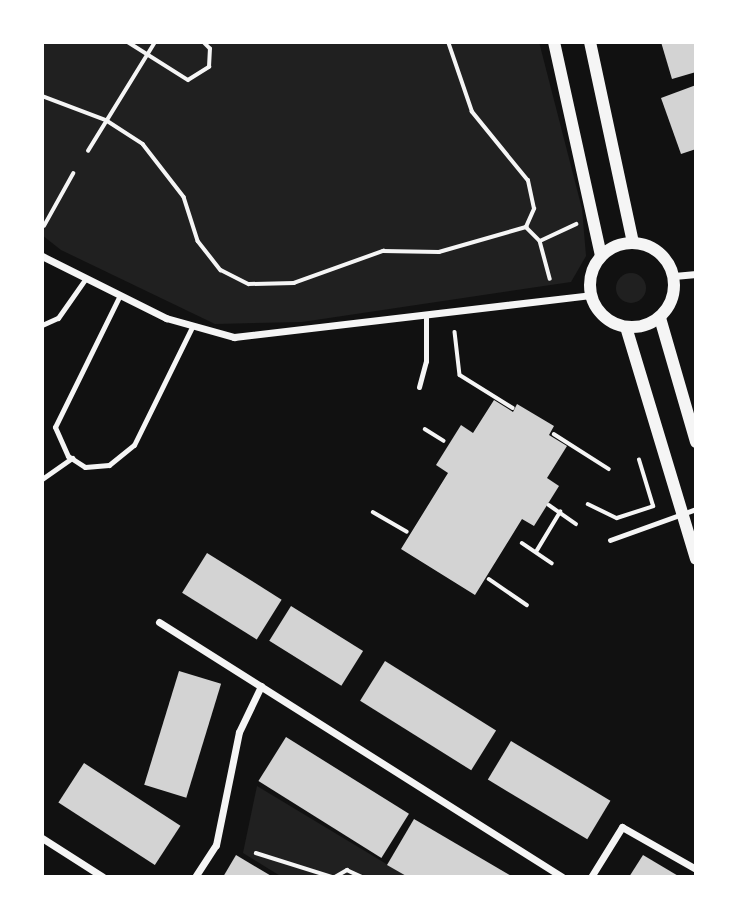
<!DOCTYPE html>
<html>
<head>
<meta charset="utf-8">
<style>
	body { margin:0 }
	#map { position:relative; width:738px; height:919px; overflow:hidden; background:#111; font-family:Georgia,serif }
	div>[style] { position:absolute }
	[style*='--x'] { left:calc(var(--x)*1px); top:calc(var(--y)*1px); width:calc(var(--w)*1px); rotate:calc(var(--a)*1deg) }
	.green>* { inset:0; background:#202020 }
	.round { border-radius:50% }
	.building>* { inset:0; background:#d3d3d3; transform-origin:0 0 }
	.path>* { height:3.5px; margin:-1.75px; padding:0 1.75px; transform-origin:1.75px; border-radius:1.75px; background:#f5f5f5 }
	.service>* { height:5px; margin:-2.5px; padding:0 2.5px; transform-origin:2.5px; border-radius:2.5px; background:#f5f5f5 }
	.minor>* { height:7px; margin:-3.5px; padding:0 3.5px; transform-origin:3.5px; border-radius:3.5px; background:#f5f5f5 }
	.tertiary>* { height:12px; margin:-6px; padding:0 6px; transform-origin:6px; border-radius:6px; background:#f5f5f5 }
	.tertiary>.ring { margin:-6px; padding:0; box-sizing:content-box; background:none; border:12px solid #f5f5f5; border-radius:50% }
	span { translate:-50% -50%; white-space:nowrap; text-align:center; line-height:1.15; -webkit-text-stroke:7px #fff; paint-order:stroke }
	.frame { position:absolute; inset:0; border:44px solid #fff; pointer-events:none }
</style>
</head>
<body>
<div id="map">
	<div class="green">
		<div style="clip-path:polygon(42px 42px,539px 42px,582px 209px,586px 256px,571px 282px,302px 322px,215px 324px,61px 250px,42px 235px)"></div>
		<div class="round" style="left:616px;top:273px;width:30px;height:30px"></div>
		<div style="clip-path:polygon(257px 786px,408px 877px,282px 877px,243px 853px)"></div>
	</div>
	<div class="building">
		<div style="clip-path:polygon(661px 42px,696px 42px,696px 72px,672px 79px)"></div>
		<div style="clip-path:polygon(696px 85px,696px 149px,681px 154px,661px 98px)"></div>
		<div style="clip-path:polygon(494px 400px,513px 412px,517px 404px,554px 426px,549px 435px,567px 446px,547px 478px,559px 486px,534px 526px,522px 519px,475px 595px,401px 549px,448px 473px,436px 465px,461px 425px,473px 433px)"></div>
		<div style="left:207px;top:553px;width:88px;height:47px;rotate:32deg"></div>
		<div style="left:291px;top:606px;width:85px;height:41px;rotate:32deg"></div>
		<div style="left:385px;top:661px;width:131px;height:47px;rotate:32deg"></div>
		<div style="left:179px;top:671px;width:44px;height:119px;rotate:17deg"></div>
		<div style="left:286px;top:737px;width:145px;height:52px;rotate:32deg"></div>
		<div style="left:511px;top:741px;width:116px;height:45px;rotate:31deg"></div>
		<div style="left:84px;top:763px;width:115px;height:47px;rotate:33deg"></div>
		<div style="clip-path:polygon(414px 819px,513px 877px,408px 877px,387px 865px)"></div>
		<div style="clip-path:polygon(236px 855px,273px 877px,223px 877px)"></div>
		<div style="clip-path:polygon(643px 855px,680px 877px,629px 877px)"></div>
	</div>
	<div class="path">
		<div style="--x:128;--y:42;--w:71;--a:32.3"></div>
		<div style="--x:188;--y:80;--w:25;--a:-32"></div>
		<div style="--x:209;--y:67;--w:18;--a:-87"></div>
		<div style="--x:210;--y:49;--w:10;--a:-135"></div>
		<div style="--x:42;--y:96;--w:68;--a:20.6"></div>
		<div style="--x:106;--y:120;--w:44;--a:33"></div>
		<div style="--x:143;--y:144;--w:67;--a:52.3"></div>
		<div style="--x:184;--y:197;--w:46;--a:72.3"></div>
		<div style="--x:198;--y:241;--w:37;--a:52"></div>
		<div style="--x:221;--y:270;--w:31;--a:27"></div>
		<div style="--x:249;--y:284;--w:45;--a:-1.3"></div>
		<div style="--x:294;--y:283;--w:95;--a:-19.8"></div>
		<div style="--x:383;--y:251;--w:56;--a:1"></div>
		<div style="--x:439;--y:252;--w:91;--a:-16"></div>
		<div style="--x:526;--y:227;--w:20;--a:-66"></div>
		<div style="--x:534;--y:209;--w:29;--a:-102"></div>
		<div style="--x:528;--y:181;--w:89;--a:-129.1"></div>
		<div style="--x:472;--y:112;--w:74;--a:-108.9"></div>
		<div style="--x:88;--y:151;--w:128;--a:-58.4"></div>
		<div style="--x:44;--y:226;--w:60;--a:-60.9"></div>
		<div style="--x:526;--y:227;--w:20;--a:45"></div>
		<div style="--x:540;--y:241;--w:39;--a:75"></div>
		<div style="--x:540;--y:241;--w:40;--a:-25"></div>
		<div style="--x:455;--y:332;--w:43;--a:83.4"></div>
		<div style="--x:460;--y:375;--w:62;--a:31.9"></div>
		<div style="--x:425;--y:429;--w:22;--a:32"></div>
		<div style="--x:554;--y:434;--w:65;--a:32.5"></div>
		<div style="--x:588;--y:504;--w:32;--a:26"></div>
		<div style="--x:617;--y:518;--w:38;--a:-18"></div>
		<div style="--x:653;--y:506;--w:48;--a:-106.9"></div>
		<div style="--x:549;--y:505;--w:33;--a:35"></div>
		<div style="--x:373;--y:512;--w:39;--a:30"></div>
		<div style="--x:522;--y:543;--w:36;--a:34"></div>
		<div style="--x:536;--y:552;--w:47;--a:-59"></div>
		<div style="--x:489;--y:579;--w:46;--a:34.4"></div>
		<div style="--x:256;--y:853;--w:80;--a:17.5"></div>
		<div style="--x:335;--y:877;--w:14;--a:-30"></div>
		<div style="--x:347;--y:870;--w:17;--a:25"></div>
	</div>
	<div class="service">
		<div style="--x:120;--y:295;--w:147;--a:116.2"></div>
		<div style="--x:55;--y:427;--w:32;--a:66"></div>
		<div style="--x:68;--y:456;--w:20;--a:33"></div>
		<div style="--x:85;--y:467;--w:24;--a:-5"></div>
		<div style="--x:109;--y:465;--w:32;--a:-39"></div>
		<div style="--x:134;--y:445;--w:131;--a:-63.8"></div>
		<div style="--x:42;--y:325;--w:17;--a:-24"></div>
		<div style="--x:58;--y:318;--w:49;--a:-55"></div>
		<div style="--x:419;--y:387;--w:27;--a:-75"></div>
		<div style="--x:426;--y:361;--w:43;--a:-90"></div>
		<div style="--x:42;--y:479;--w:37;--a:-35"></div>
		<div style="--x:610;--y:540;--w:91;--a:-19.8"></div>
	</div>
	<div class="minor">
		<div style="--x:42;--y:256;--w:139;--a:26.6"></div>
		<div style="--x:166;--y:318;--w:71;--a:15.6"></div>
		<div style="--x:234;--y:337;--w:359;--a:-6.7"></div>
		<div style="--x:674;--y:276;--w:22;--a:-5"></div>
		<div style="--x:159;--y:622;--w:477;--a:32.3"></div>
		<div style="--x:42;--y:838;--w:72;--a:32.6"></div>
		<div style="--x:195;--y:877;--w:38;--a:-57"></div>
		<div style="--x:216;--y:845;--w:115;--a:-78.5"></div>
		<div style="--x:239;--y:732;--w:51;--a:-64.4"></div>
		<div style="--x:591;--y:877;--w:59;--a:-58.2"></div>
		<div style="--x:622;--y:827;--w:85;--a:29.6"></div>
	</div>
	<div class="tertiary">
		<div style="--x:554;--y:42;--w:219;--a:77.6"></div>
		<div style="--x:590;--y:42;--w:205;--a:77.9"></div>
		<div class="ring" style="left:590px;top:243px;width:72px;height:72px"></div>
		<div style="--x:660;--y:318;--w:129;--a:73.8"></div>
		<div style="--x:626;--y:327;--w:242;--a:73.2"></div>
	</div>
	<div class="frame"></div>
</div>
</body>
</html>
